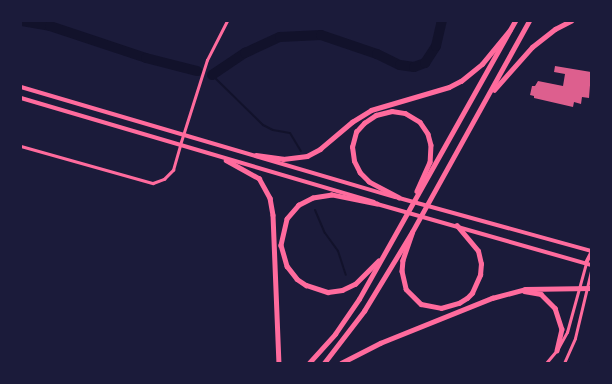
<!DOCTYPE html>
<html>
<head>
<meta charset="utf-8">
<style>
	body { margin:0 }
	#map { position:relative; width:612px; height:384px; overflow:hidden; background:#1b1b3a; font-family:Signika,sans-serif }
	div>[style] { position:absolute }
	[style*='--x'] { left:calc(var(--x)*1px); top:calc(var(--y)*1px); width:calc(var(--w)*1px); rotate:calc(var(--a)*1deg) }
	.stream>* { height:2px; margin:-1px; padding:0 1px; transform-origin:1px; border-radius:1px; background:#12122b }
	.river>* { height:10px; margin:-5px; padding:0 5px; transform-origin:5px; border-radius:5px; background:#12122b }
	.building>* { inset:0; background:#dd5f8e }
	.minor>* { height:2.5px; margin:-1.25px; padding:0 1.25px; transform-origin:1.25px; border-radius:1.25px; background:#ff6b9d }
	.tertiary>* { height:2.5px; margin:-1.25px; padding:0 1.25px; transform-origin:1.25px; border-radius:1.25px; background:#ff6b9d }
	.secondary>* { height:3px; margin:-1.5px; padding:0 1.5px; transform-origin:1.5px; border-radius:1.5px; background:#ff6b9d }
	.primary>* { height:4px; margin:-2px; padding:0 2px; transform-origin:2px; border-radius:2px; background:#ff6b9d }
	.trunk>* { height:4px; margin:-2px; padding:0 2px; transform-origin:2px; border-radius:2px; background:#ff6b9d }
	.motorway>* { height:4.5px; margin:-2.25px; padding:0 2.25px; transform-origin:2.25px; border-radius:2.25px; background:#ff6b9d }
	span { translate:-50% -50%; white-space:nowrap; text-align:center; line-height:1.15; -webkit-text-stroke:5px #1b1b3a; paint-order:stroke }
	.frame { position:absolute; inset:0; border:22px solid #1b1b3a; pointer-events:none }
</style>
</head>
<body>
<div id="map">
	<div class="stream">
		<div style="--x:212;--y:75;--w:71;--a:44.4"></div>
		<div style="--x:263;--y:125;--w:11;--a:27"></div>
		<div style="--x:273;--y:130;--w:17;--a:10"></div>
		<div style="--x:290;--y:133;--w:21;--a:59"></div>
		<div style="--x:315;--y:210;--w:25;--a:67"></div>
		<div style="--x:325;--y:233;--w:22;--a:54"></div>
		<div style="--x:338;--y:251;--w:25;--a:72"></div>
		<div style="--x:590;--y:363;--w:1;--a:-45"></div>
	</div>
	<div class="river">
		<div style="--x:22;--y:21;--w:28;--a:10"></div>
		<div style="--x:50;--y:26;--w:101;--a:18.4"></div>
		<div style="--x:146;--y:58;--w:53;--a:14.3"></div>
		<div style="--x:212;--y:75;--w:40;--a:-34"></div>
		<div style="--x:245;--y:53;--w:38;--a:-25"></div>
		<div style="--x:280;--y:37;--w:41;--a:-2.8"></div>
		<div style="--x:321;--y:35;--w:59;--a:18.7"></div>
		<div style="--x:377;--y:54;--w:25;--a:26"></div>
		<div style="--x:400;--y:65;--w:14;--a:8"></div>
		<div style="--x:414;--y:67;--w:12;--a:-20"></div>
		<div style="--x:425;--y:63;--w:20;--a:-57"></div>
		<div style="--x:436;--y:46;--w:26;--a:-77"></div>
	</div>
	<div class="building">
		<div style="clip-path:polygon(555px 66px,591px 72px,589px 98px,582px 97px,581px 104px,574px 102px,573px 107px,534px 98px,534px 96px,530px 95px,532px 86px,535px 86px,538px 81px,563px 86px,565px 74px,554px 72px)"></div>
	</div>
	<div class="minor">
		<div style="--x:21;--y:146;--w:137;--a:15.7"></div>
		<div style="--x:153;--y:183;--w:12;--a:-20"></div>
		<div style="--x:164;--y:179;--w:13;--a:-45"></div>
		<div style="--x:173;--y:170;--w:26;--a:-74"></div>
	</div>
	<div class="tertiary">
		<div style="--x:180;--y:145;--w:89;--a:-72.4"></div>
		<div style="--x:207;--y:60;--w:44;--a:-62.9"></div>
	</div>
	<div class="secondary">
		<div style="--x:546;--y:363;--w:17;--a:-50"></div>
		<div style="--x:557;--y:350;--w:21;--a:-61"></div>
		<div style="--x:567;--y:332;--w:72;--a:-74.6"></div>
		<div style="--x:564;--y:363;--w:27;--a:-66"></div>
		<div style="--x:575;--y:338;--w:69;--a:-76.6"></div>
	</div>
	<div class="primary">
		<div style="--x:21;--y:87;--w:390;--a:16.4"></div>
		<div style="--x:21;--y:98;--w:368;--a:16.4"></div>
	</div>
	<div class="trunk">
		<div style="--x:399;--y:198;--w:199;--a:15.4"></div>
		<div style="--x:377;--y:204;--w:223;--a:15.9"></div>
		<div style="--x:586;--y:263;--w:11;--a:-63"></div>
	</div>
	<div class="motorway">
		<div style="--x:494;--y:90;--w:57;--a:-48.5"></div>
		<div style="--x:532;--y:47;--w:29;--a:-38"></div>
		<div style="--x:555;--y:29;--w:18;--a:-27"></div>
		<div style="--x:256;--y:155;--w:27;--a:8"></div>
		<div style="--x:283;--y:159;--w:24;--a:-7"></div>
		<div style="--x:307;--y:156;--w:15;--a:-28"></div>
		<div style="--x:320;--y:149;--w:42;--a:-40.2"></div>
		<div style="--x:352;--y:122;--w:22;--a:-32"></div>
		<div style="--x:371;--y:110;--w:81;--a:-16.4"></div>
		<div style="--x:449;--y:87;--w:13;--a:-27"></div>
		<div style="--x:461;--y:81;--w:27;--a:-39"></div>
		<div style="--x:482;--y:64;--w:43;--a:-50.7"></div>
		<div style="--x:226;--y:160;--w:38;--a:29"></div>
		<div style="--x:259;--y:178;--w:23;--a:61"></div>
		<div style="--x:270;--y:198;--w:17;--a:80"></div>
		<div style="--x:273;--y:215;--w:148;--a:87.7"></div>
		<div style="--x:399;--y:198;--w:34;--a:-152"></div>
		<div style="--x:369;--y:182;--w:13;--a:-135"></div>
		<div style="--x:360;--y:173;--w:13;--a:-117"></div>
		<div style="--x:354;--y:161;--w:14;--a:-98"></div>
		<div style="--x:352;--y:147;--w:16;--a:-75"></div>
		<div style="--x:356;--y:132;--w:12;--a:-48"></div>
		<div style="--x:364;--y:123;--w:14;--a:-34"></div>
		<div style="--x:376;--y:115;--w:16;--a:-14"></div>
		<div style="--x:392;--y:111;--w:13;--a:9"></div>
		<div style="--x:405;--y:113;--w:17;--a:31"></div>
		<div style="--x:420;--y:122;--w:14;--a:56"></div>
		<div style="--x:428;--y:134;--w:11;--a:75"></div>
		<div style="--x:431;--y:145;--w:17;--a:93"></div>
		<div style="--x:430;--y:162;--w:32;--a:114"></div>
		<div style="--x:377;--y:204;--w:46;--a:-168.7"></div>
		<div style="--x:332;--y:195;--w:19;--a:171"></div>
		<div style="--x:313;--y:198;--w:16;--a:153"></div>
		<div style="--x:299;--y:205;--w:18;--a:131"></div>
		<div style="--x:287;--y:219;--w:27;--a:103"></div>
		<div style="--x:281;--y:245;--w:22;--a:74"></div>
		<div style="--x:287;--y:266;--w:16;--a:52"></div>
		<div style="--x:297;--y:279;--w:11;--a:34"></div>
		<div style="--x:306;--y:285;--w:23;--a:18"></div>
		<div style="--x:328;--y:292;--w:14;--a:-8"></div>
		<div style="--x:342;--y:290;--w:14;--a:-25"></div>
		<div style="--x:355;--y:284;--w:33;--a:-45"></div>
		<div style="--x:412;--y:234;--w:28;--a:109"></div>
		<div style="--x:403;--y:260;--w:11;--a:95"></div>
		<div style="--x:402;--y:271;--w:18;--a:77"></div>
		<div style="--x:406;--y:289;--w:21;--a:45"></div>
		<div style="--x:421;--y:304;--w:20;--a:11"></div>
		<div style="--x:441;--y:308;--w:19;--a:-16"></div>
		<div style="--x:459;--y:303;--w:9;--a:-32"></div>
		<div style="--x:467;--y:298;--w:7;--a:-45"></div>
		<div style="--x:472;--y:293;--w:20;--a:-66"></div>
		<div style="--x:480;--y:275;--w:11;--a:-85"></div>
		<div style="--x:481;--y:264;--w:13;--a:-103"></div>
		<div style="--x:478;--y:251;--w:33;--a:-130"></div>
		<div style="--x:524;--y:291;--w:17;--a:10"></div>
		<div style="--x:541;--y:294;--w:20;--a:45"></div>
		<div style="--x:555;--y:308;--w:22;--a:72"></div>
		<div style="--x:562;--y:329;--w:22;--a:103"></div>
		<div style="--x:309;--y:363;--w:39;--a:-48"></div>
		<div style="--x:335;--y:334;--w:42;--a:-55.6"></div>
		<div style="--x:359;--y:299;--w:319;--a:-60.7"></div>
		<div style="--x:324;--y:363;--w:66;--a:-52.4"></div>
		<div style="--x:364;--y:311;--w:92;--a:-58.7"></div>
		<div style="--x:412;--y:232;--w:241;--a:-61"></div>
		<div style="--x:341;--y:363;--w:44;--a:-27.1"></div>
		<div style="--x:380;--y:343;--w:121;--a:-21.9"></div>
		<div style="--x:492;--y:298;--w:34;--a:-15"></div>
		<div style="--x:525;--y:289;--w:66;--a:-0.9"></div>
	</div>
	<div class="frame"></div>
</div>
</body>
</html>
